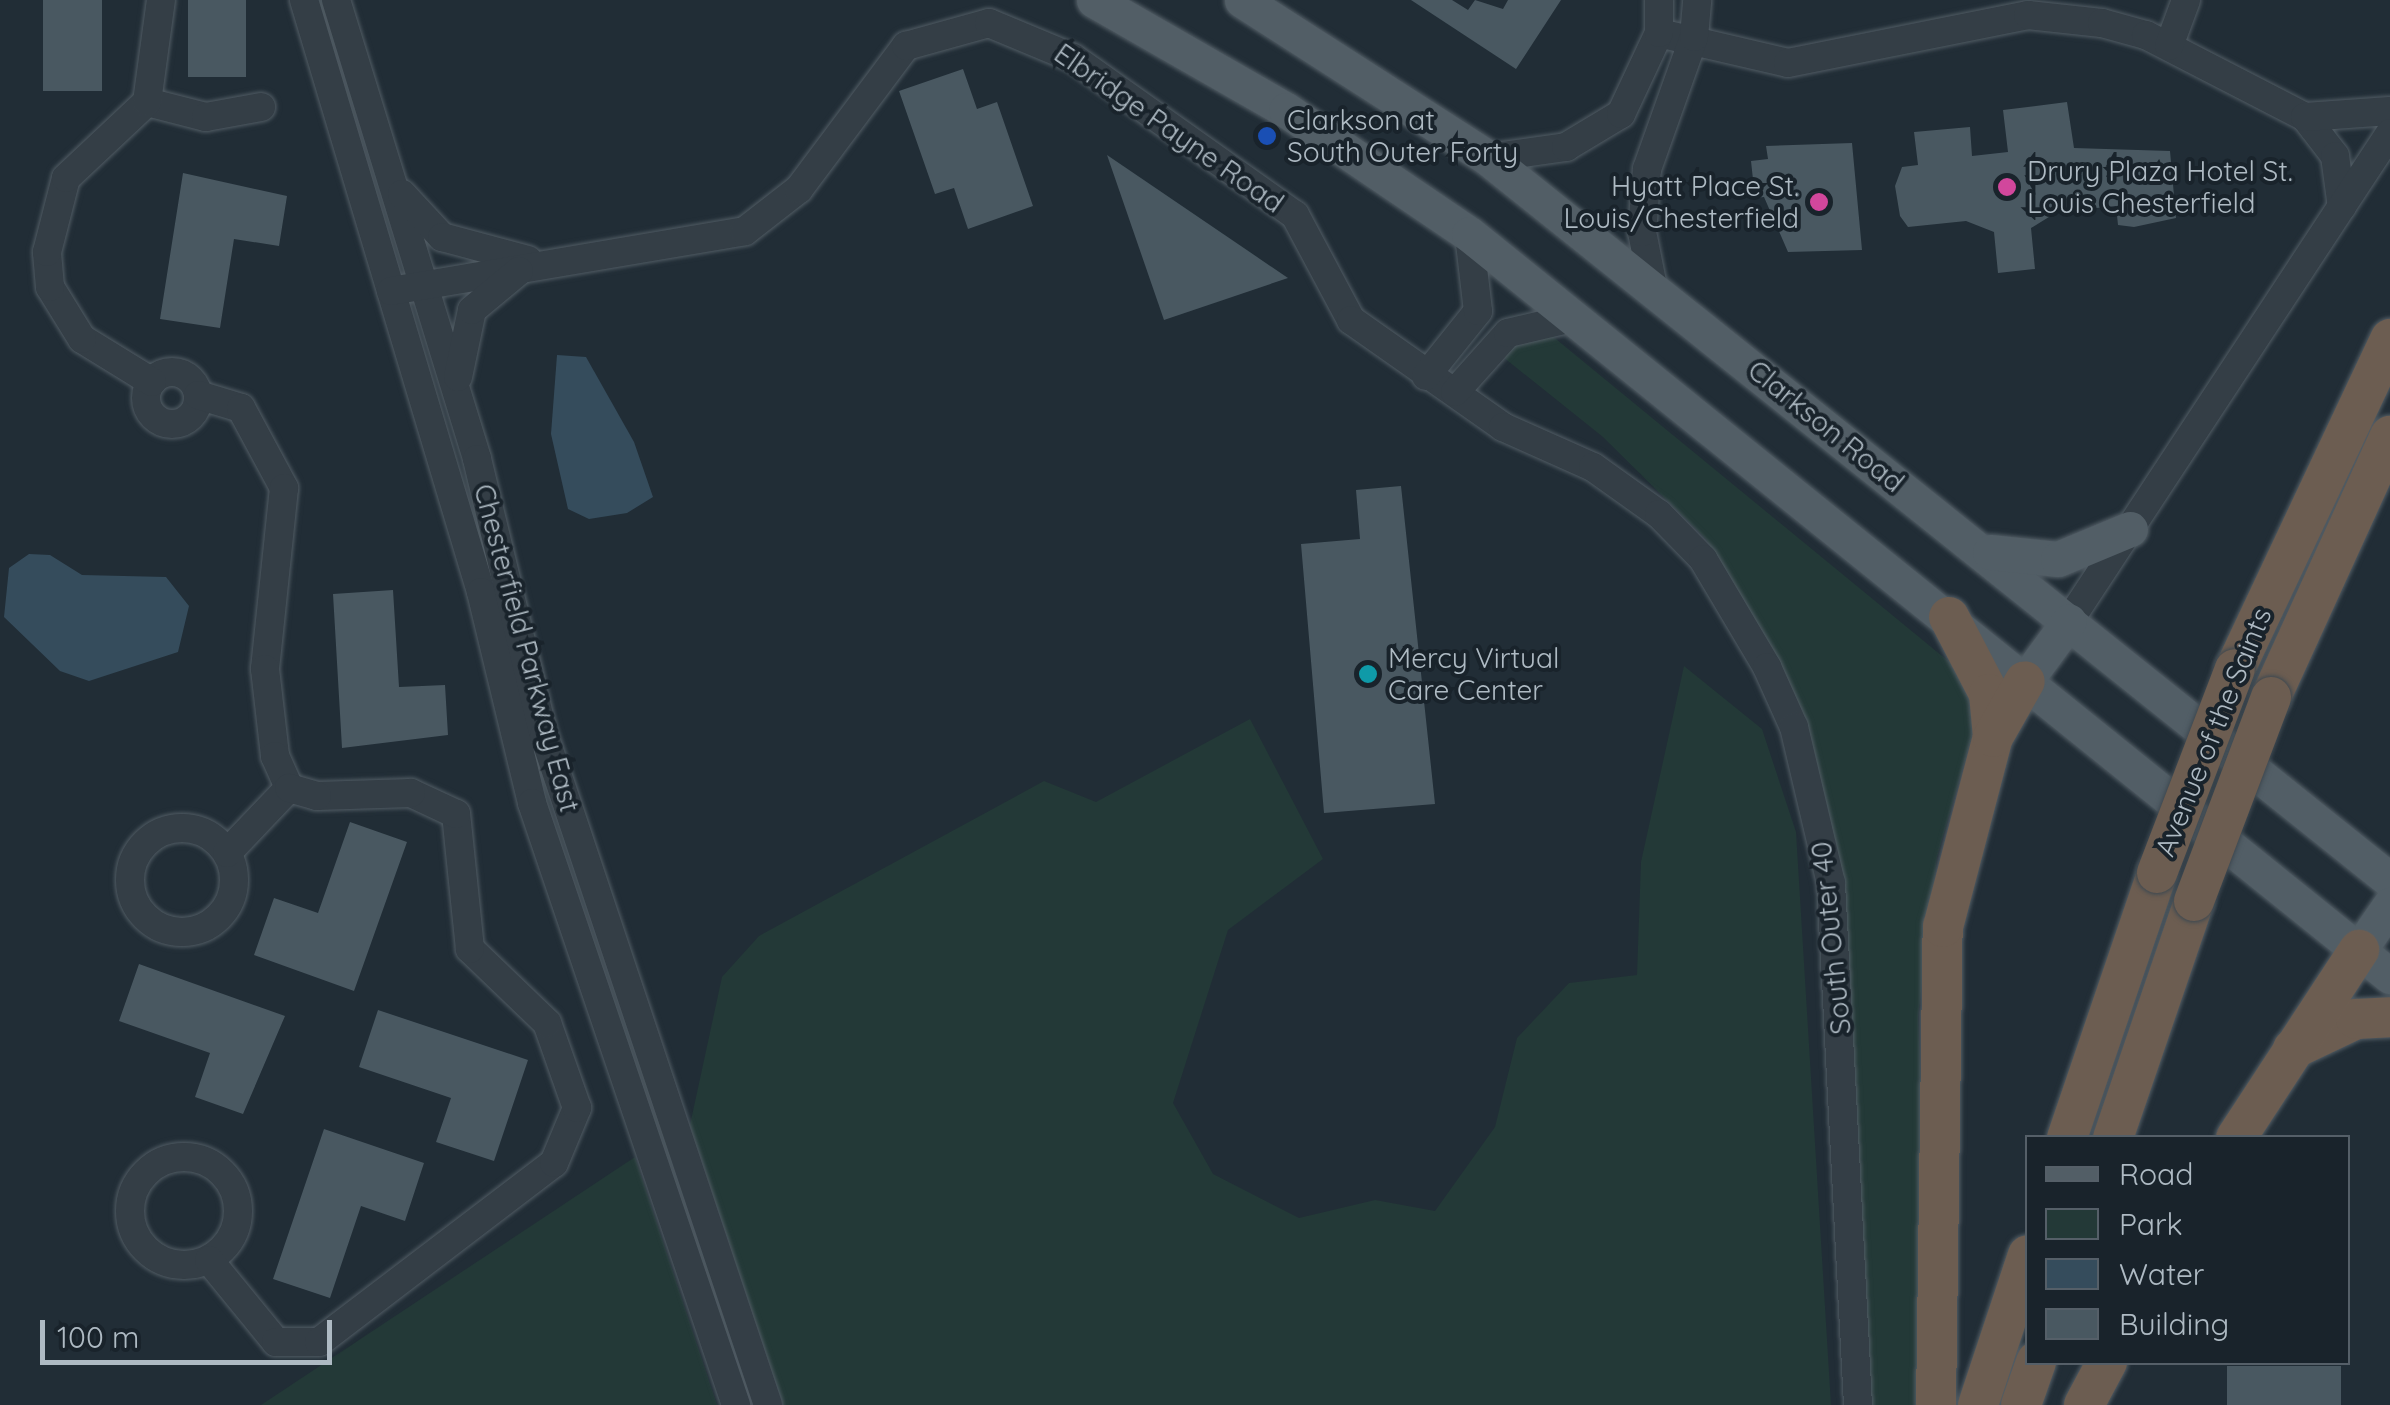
<!DOCTYPE html>
<html>
<head>
<meta charset="utf-8">
<style>
	body { margin:0 }
	#map { position:relative; width:2390px; height:1405px; overflow:hidden; background:#212d36; font-family:Quicksand,sans-serif }
	div>[style] { position:absolute }
	[style*='--x'] { left:calc(var(--x)*1px); top:calc(var(--y)*1px); width:calc(var(--w)*1px); rotate:calc(var(--a)*1deg) }
	.green>* { inset:0; background:#233937 }
	.water>* { inset:0; background:#354c5c }
	.building>* { inset:0; background:#495861; transform-origin:0 0 }
	.roads { filter:drop-shadow(0 0 2px #515c64) drop-shadow(0 0 2px #515c64) }
	.minor>* { height:28px; margin:-14px; padding:0 14px; transform-origin:14px; border-radius:14px; background:#343e46 }
	.minor>.ring { margin:-14px; padding:0; box-sizing:content-box; background:none; border:28px solid #343e46; border-radius:50% }
	.major>* { height:35px; margin:-17.5px; padding:0 17.5px; transform-origin:17.5px; border-radius:17.5px; background:#525e66 }
	.highway>* { height:40px; margin:-20px; padding:0 20px; transform-origin:20px; border-radius:20px; background:#6c5d51 }
	.bridges { filter:drop-shadow(0 0 2px #3e4951) drop-shadow(0 0 2px #3e4951) }
	.highway-bridge>* { height:40px; margin:-20px; padding:0 20px; transform-origin:20px; border-radius:20px; background:#6c5d51 }
	.dots>* { width:28px; height:28px; translate:-50% -50%; box-sizing:border-box; border:5px solid #19232b; border-radius:50% }
	span { translate:-50% -50%; white-space:nowrap; text-align:center; line-height:1.15; -webkit-text-stroke:8px #19232b; paint-order:stroke }
	.poi-label { font-size:28px; color:#aebac3 }
	.left { translate:0 -50%; text-align:left }
	.right { translate:-100% -50%; text-align:right }
	.street-label { font-size:28px; color:#aebac3 }
	.legend { position:absolute; left:2025px; top:1135px; width:325px; height:230px; box-sizing:border-box; background:#19232b; border:2px solid #555f68; margin:0; padding:12px 18px; list-style:none; font-size:30px; color:#aebac3 }
	.legend li { display:flex; align-items:center; gap:20px; height:50px }
	.legend b { width:50px; border:2px solid #555f68 }
	.scale { position:absolute; left:40px; top:1320px; width:292px; height:45px; box-sizing:border-box; border:5px solid #aebac3; border-top:0; padding-left:12px; font-size:30px; line-height:35px; white-space:nowrap; color:#aebac3; -webkit-text-stroke:8px #19232b; paint-order:stroke }
</style>
</head>
<body>
<div id="map">
	<div class="green">
		<div style="clip-path:polygon(1534px 321px,1964px 674px,1976px 723px,1937px 857px,1918px 1017px,1929px 1286px,1921px 1405px,1872px 1405px,1843px 893px,1800px 707px,1706px 539px,1603px 437px,1503px 357px)"></div>
		<div style="clip-path:polygon(1684px 666px,1762px 729px,1796px 832px,1831px 1405px,783px 1405px,690px 1125px,722px 977px,759px 936px,1044px 781px,1096px 802px,1250px 719px,1323px 859px,1228px 930px,1173px 1103px,1213px 1174px,1299px 1218px,1375px 1200px,1435px 1211px,1495px 1127px,1517px 1038px,1569px 983px,1637px 975px,1641px 862px)"></div>
		<div style="clip-path:polygon(635px 1157px,717px 1405px,261px 1405px)"></div>
	</div>
	<div class="water">
		<div style="clip-path:polygon(557px 355px,586px 357px,634px 442px,653px 497px,627px 513px,589px 519px,568px 509px,551px 434px)"></div>
		<div style="clip-path:polygon(29px 554px,50px 555px,82px 575px,166px 577px,189px 606px,178px 652px,89px 681px,60px 671px,4px 617px,9px 568px)"></div>
	</div>
	<div class="building">
		<div style="left:43px;top:0;width:59px;height:91px"></div>
		<div style="left:188px;top:0;width:58px;height:77px"></div>
		<div style="clip-path:polygon(1411px 0,1452px 0,1468px 10px,1475px 0,1503px 9px,1508px 0,1561px 0,1516px 69px)"></div>
		<div style="clip-path:polygon(963px 69px,977px 109px,997px 102px,1033px 206px,968px 229px,954px 188px,935px 194px,899px 91px)"></div>
		<div style="clip-path:polygon(2067px 102px,2074px 148px,2170px 151px,2176px 218px,2134px 227px,2118px 225px,2116px 206px,2057px 212px,2031px 228px,2035px 269px,1998px 273px,1994px 232px,1966px 221px,1908px 227px,1900px 216px,1895px 186px,1902px 167px,1918px 165px,1914px 132px,1970px 127px,1972px 156px,2008px 152px,2003px 110px)"></div>
		<div style="clip-path:polygon(1852px 143px,1862px 250px,1788px 252px,1764px 197px,1755px 198px,1751px 161px,1768px 159px,1766px 146px)"></div>
		<div style="clip-path:polygon(1107px 155px,1288px 278px,1164px 320px)"></div>
		<div style="clip-path:polygon(183px 173px,287px 196px,279px 246px,234px 239px,220px 328px,160px 319px)"></div>
		<div style="clip-path:polygon(1401px 486px,1435px 804px,1324px 813px,1301px 544px,1360px 539px,1356px 490px)"></div>
		<div style="clip-path:polygon(393px 590px,399px 687px,445px 685px,448px 735px,342px 748px,333px 594px)"></div>
		<div style="clip-path:polygon(350px 822px,407px 842px,354px 991px,254px 955px,274px 898px,318px 913px)"></div>
		<div style="clip-path:polygon(139px 964px,285px 1016px,243px 1114px,195px 1097px,210px 1053px,119px 1021px)"></div>
		<div style="clip-path:polygon(378px 1010px,528px 1060px,494px 1161px,436px 1142px,451px 1098px,359px 1067px)"></div>
		<div style="clip-path:polygon(324px 1129px,424px 1163px,405px 1221px,361px 1206px,330px 1298px,273px 1279px)"></div>
		<div style="left:2341px;top:1366px;width:39px;height:114px;rotate:90deg"></div>
	</div>
	<div class="roads">
		<div class="minor">
			<div style="--x:304;--y:0;--w:618;--a:73.35"></div>
			<div style="--x:481;--y:592;--w:217;--a:76.4"></div>
			<div style="--x:532;--y:803;--w:636;--a:71.28"></div>
			<div style="--x:336;--y:0;--w:480;--a:72.9"></div>
			<div style="--x:477;--y:459;--w:284;--a:76.4"></div>
			<div style="--x:544;--y:735;--w:706;--a:71.51"></div>
			<div style="--x:1659;--y:33;--w:132;--a:13.1"></div>
			<div style="--x:1788;--y:63;--w:245;--a:-11.3"></div>
			<div style="--x:2028;--y:15;--w:74;--a:6.2"></div>
			<div style="--x:2102;--y:23;--w:46;--a:15.3"></div>
			<div style="--x:2146;--y:35;--w:179;--a:27.3"></div>
			<div style="--x:2305;--y:117;--w:49;--a:52.4"></div>
			<div style="--x:2335;--y:156;--w:51;--a:82.2"></div>
			<div style="--x:2169;--y:46;--w:49;--a:-69.7"></div>
			<div style="--x:147;--y:102;--w:61;--a:14.3"></div>
			<div style="--x:206;--y:117;--w:56;--a:-10.3"></div>
			<div style="--x:2305;--y:117;--w:85;--a:-4"></div>
			<div style="--x:1488;--y:158;--w:79;--a:-8"></div>
			<div style="--x:1566;--y:147;--w:64;--a:-31"></div>
			<div style="--x:1621;--y:114;--w:89;--a:-64.9"></div>
			<div style="--x:1659;--y:33;--w:33;--a:-90"></div>
			<div style="--x:402;--y:194;--w:59;--a:47.1"></div>
			<div style="--x:442;--y:237;--w:89;--a:15"></div>
			<div style="--x:1653;--y:287;--w:56;--a:-101.3"></div>
			<div style="--x:1642;--y:232;--w:63;--a:-85.5"></div>
			<div style="--x:1647;--y:169;--w:140;--a:-70.4"></div>
			<div style="--x:1694;--y:37;--w:37;--a:-85"></div>
			<div style="--x:391;--y:291;--w:359;--a:-9.6"></div>
			<div style="--x:745;--y:231;--w:68;--a:-37.9"></div>
			<div style="--x:799;--y:189;--w:179;--a:-53.2"></div>
			<div style="--x:906;--y:46;--w:86;--a:-15.5"></div>
			<div style="--x:989;--y:23;--w:91;--a:22.6"></div>
			<div style="--x:1073;--y:58;--w:272;--a:35.3"></div>
			<div style="--x:1295;--y:215;--w:119;--a:61.9"></div>
			<div style="--x:1351;--y:320;--w:186;--a:35.1"></div>
			<div style="--x:1503;--y:427;--w:98;--a:24"></div>
			<div style="--x:1593;--y:467;--w:81;--a:35.5"></div>
			<div style="--x:1659;--y:514;--w:63;--a:45.6"></div>
			<div style="--x:1703;--y:559;--w:126;--a:59.3"></div>
			<div style="--x:1767;--y:667;--w:66;--a:65.8"></div>
			<div style="--x:1794;--y:727;--w:160;--a:76.7"></div>
			<div style="--x:1831;--y:883;--w:523;--a:87.04"></div>
			<div class="ring" style="left:146px;top:372px;width:24px;height:24px"></div>
			<div style="--x:1426;--y:376;--w:83;--a:-51.3"></div>
			<div style="--x:1478;--y:311;--w:78;--a:-96.7"></div>
			<div style="--x:458;--y:377;--w:68;--a:-78.2"></div>
			<div style="--x:472;--y:310;--w:61;--a:-39.7"></div>
			<div style="--x:152;--y:382;--w:82;--a:-148.4"></div>
			<div style="--x:82;--y:339;--w:61;--a:-121.6"></div>
			<div style="--x:50;--y:287;--w:35;--a:-95"></div>
			<div style="--x:47;--y:252;--w:76;--a:-75.6"></div>
			<div style="--x:66;--y:178;--w:111;--a:-43.2"></div>
			<div style="--x:147;--y:102;--w:103;--a:-82.2"></div>
			<div style="--x:1455;--y:392;--w:79;--a:-48.1"></div>
			<div style="--x:1508;--y:333;--w:70;--a:-13.2"></div>
			<div style="--x:198;--y:395;--w:45;--a:16.8"></div>
			<div style="--x:241;--y:408;--w:91;--a:61.7"></div>
			<div style="--x:284;--y:488;--w:182;--a:96"></div>
			<div style="--x:265;--y:669;--w:88;--a:83.4"></div>
			<div style="--x:275;--y:756;--w:35;--a:66"></div>
			<div style="--x:2069;--y:621;--w:584;--a:-56.66"></div>
			<div class="ring" style="left:130px;top:828px;width:76px;height:76px"></div>
			<div style="--x:227;--y:853;--w:90;--a:-46.4"></div>
			<div class="ring" style="left:130px;top:1157px;width:80px;height:80px"></div>
			<div style="--x:209;--y:1260;--w:106;--a:50.7"></div>
			<div style="--x:276;--y:1342;--w:43;--a:0"></div>
			<div style="--x:319;--y:1342;--w:295;--a:-37.3"></div>
			<div style="--x:554;--y:1163;--w:60;--a:-67.3"></div>
			<div style="--x:577;--y:1108;--w:90;--a:-109.4"></div>
			<div style="--x:547;--y:1023;--w:107;--a:-136.1"></div>
			<div style="--x:470;--y:949;--w:136;--a:-95.9"></div>
			<div style="--x:456;--y:814;--w:50;--a:-155"></div>
			<div style="--x:411;--y:793;--w:94;--a:178.2"></div>
			<div style="--x:317;--y:796;--w:29;--a:-164"></div>
		</div>
		<div class="major">
			<div style="--x:1094;--y:0;--w:221;--a:29.8"></div>
			<div style="--x:1286;--y:110;--w:221;--a:34.1"></div>
			<div style="--x:1469;--y:234;--w:1183;--a:38.86"></div>
			<div style="--x:1242;--y:0;--w:292;--a:32.7"></div>
			<div style="--x:1488;--y:158;--w:1155;--a:38.68"></div>
			<div style="--x:1990;--y:552;--w:68;--a:5.9"></div>
			<div style="--x:2058;--y:559;--w:78;--a:-22.6"></div>
			<div style="--x:2025;--y:681;--w:74;--a:-53.7"></div>
			<div style="--x:2359;--y:950;--w:55;--a:-55.4"></div>
		</div>
		<div class="highway">
			<div style="--x:1949;--y:617;--w:87;--a:62.5"></div>
			<div style="--x:1989;--y:694;--w:43;--a:84.7"></div>
			<div style="--x:2235;--y:669;--w:365;--a:-64.8"></div>
			<div style="--x:2271;--y:697;--w:287;--a:-65.5"></div>
			<div style="--x:2293;--y:1049;--w:70;--a:-25.5"></div>
			<div style="--x:2356;--y:1019;--w:34;--a:-3"></div>
			<div style="--x:2067;--y:1138;--w:280;--a:-71.2"></div>
			<div style="--x:2113;--y:1138;--w:250;--a:-71.1"></div>
			<div style="--x:2236;--y:1138;--w:225;--a:-56.8"></div>
			<div style="--x:1936;--y:1405;--w:478;--a:-89.2"></div>
			<div style="--x:1943;--y:927;--w:196;--a:-75.3"></div>
			<div style="--x:1993;--y:737;--w:64;--a:-60.3"></div>
			<div style="--x:1978;--y:1405;--w:158;--a:-71.6"></div>
			<div style="--x:2021;--y:1405;--w:46;--a:-70.8"></div>
			<div style="--x:2084;--y:1405;--w:49;--a:-61.9"></div>
		</div>
	</div>
	<div class="bridges">
		<div class="highway-bridge">
			<div style="--x:2157;--y:873;--w:218;--a:-69.1"></div>
			<div style="--x:2194;--y:901;--w:218;--a:-69.3"></div>
		</div>
	</div>
	<div class="dots">
		<div style="left:1267px;top:136px;background:#1a4fb4"></div>
		<div style="left:2007px;top:187px;background:#d1479c"></div>
		<div style="left:1819px;top:202px;background:#d1479c"></div>
		<div style="left:1368px;top:674px;background:#0f9aa8"></div>
	</div>
	<div class="poi-label">
		<span class="left" style="left:1287px;top:136px">Clarkson at<br>South Outer Forty</span>
		<span class="left" style="left:2027px;top:187px">Drury Plaza Hotel St.<br>Louis Chesterfield</span>
		<span class="right" style="left:1799px;top:202px">Hyatt Place St.<br>Louis/Chesterfield</span>
		<span class="left" style="left:1388px;top:674px">Mercy Virtual<br>Care Center</span>
	</div>
	<div class="street-label">
		<span style="left:1169px;top:128px;rotate:35deg">Elbridge Payne Road</span>
		<span style="left:1826px;top:426px;rotate:39deg">Clarkson Road</span>
		<span style="left:527px;top:648px;rotate:75deg">Chesterfield Parkway East</span>
		<span style="left:2213px;top:732px;rotate:-68deg">Avenue of the Saints</span>
		<span style="left:1831px;top:938px;rotate:-96deg">South Outer 40</span>
	</div>
	<ul class="legend">
	<li><b style="height:12px;background:#525e66"></b>Road</li>
	<li><b style="height:28px;background:#233937"></b>Park</li>
	<li><b style="height:28px;background:#354c5c"></b>Water</li>
	<li><b style="height:28px;background:#495861"></b>Building</li>
	</ul>
	<div class="scale">100 m</div>
</div>
</body>
</html>
